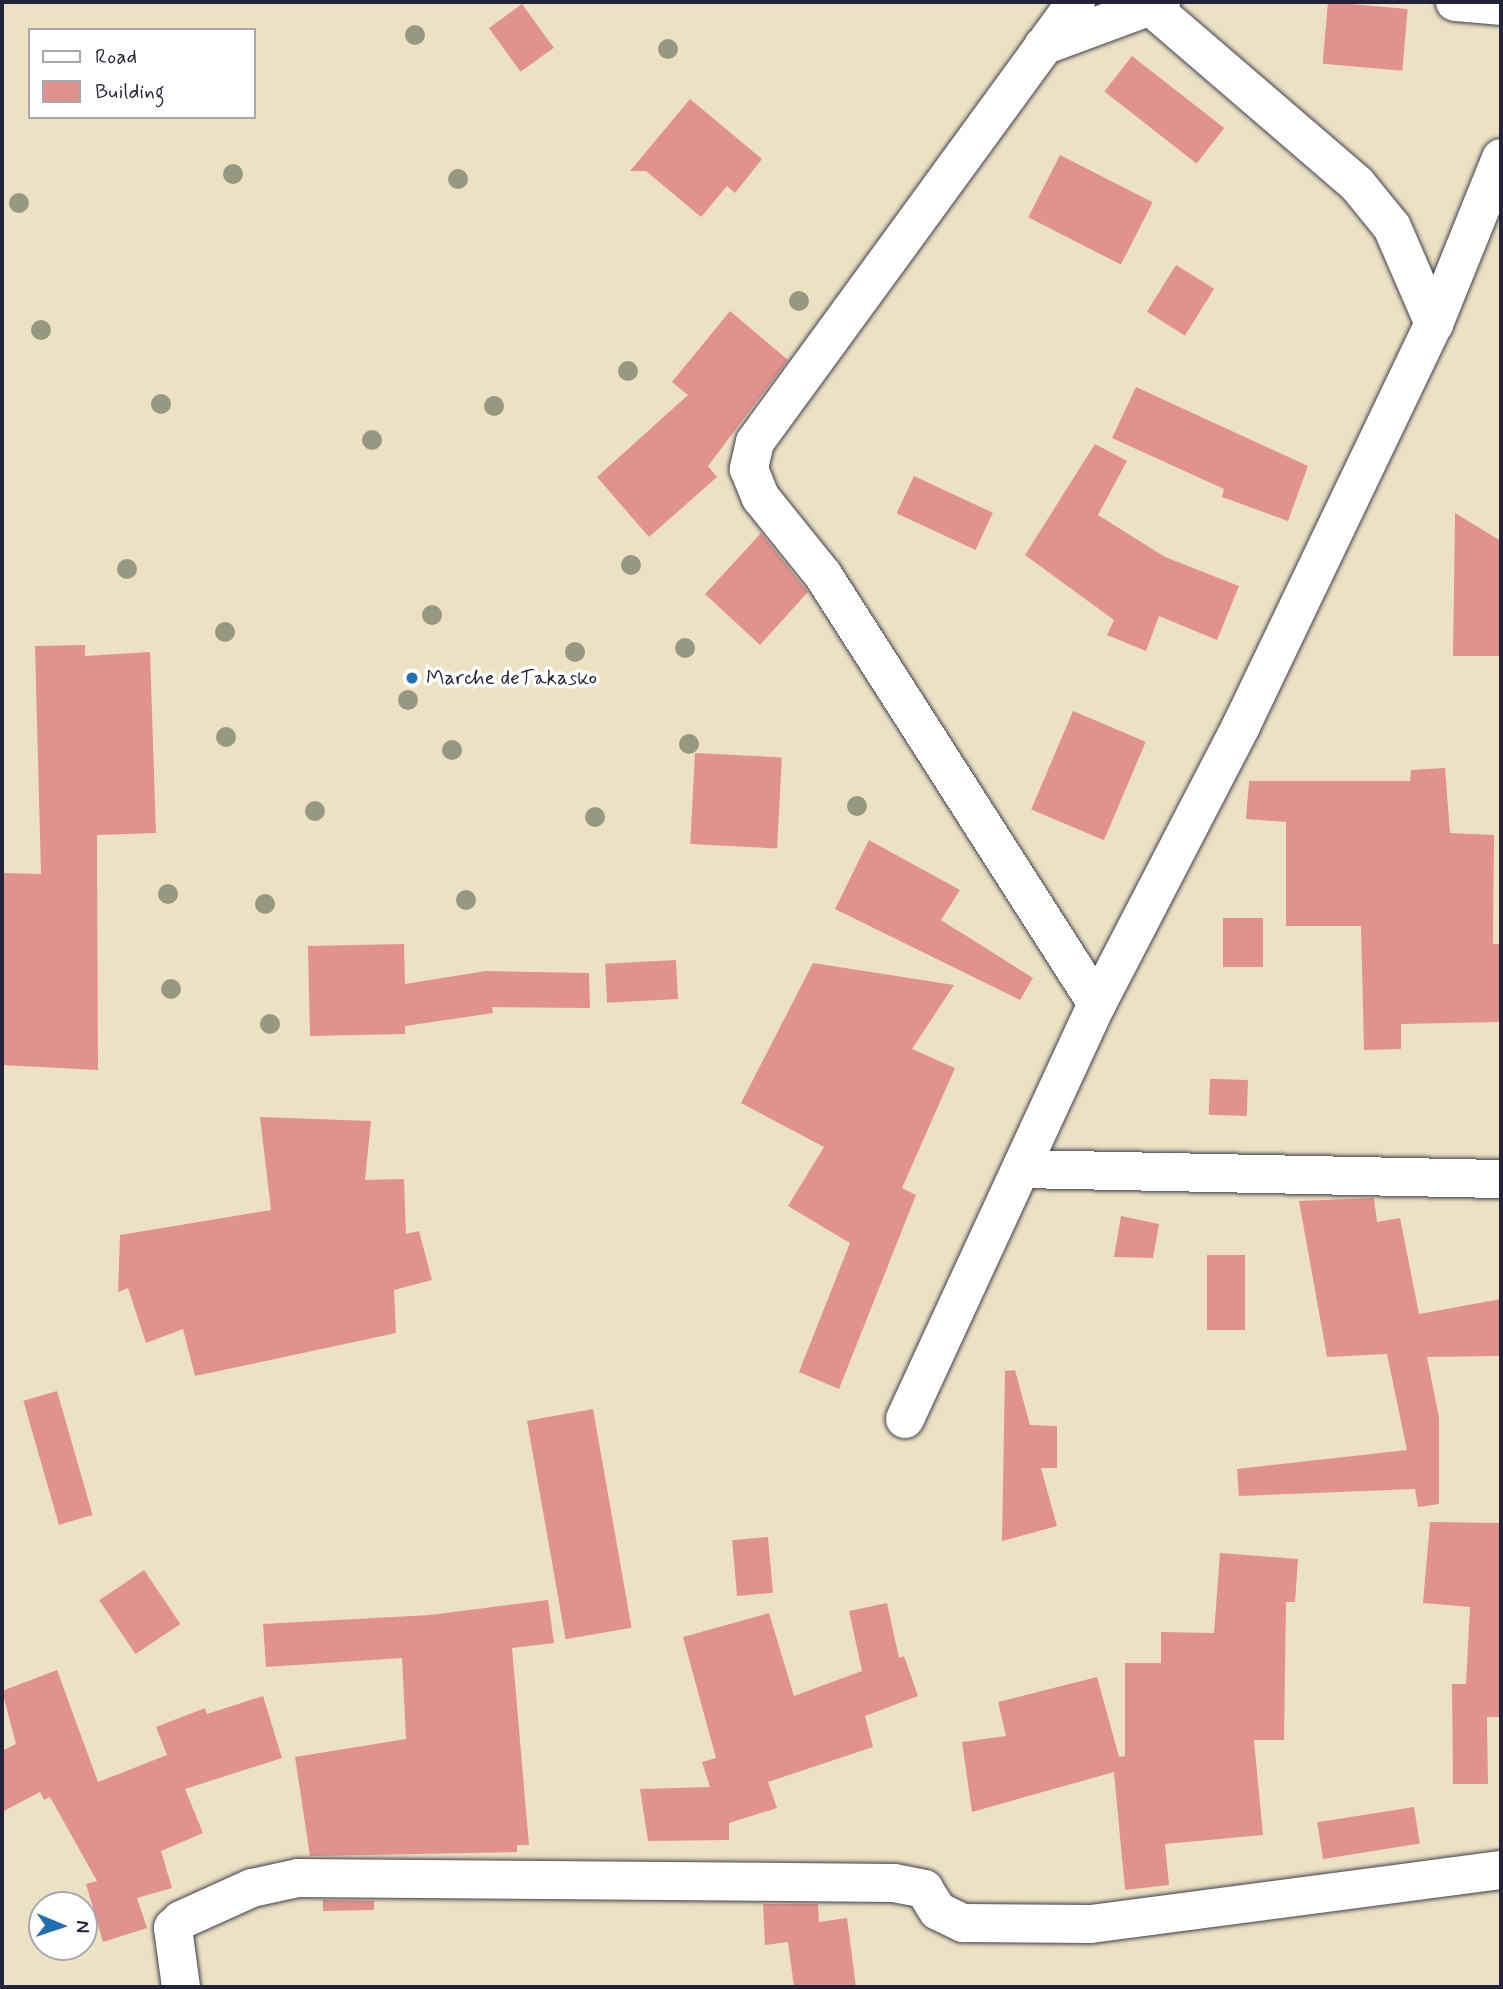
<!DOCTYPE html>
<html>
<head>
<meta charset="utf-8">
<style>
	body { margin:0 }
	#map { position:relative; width:1503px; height:1989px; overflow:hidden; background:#ece2c3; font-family:Mynerve,sans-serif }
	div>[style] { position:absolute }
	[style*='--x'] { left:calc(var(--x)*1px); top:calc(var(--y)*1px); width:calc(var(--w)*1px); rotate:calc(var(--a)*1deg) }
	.building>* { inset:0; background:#e2928e; transform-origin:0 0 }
	.roads { filter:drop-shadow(0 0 2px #403f4f) drop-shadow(0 0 2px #403f4f) }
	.street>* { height:38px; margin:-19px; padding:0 19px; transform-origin:19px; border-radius:19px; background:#fff }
	.trees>* { width:20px; height:20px; margin:-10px; border-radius:50%; background:#969882 }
	.dots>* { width:19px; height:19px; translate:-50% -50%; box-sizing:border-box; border:4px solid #fff; border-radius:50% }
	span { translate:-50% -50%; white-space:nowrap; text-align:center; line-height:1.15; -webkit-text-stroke:7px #fff; paint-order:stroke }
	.poi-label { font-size:21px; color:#22223b }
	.left { translate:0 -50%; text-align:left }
	.frame { position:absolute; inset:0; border:4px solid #22223b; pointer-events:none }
	.legend { position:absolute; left:28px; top:28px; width:228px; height:91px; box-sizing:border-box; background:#fff; border:2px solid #a7a7b1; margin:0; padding:9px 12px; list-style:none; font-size:21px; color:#22223b }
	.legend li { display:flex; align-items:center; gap:14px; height:35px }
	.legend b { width:35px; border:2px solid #a7a7b1 }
	.north { position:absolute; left:28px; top:1891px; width:70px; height:70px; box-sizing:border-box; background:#fff; border:2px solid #a7a7b1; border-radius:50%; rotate:92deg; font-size:19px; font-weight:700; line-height:28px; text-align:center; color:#22223b }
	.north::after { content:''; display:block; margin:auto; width:24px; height:32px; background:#1f6fb2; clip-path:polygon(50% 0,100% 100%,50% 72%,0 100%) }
</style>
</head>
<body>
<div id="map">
	<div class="building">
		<div style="left:1328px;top:2px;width:80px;height:62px;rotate:5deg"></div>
		<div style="left:522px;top:4px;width:54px;height:41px;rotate:54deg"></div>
		<div style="left:1132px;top:56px;width:117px;height:45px;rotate:38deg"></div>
		<div style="clip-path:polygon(690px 99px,762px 159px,735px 193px,727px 186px,701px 217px,646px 171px,630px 171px)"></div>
		<div style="left:1060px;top:155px;width:104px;height:70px;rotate:27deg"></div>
		<div style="left:1176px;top:265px;width:45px;height:55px;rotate:32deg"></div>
		<div style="clip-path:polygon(730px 311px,788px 360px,708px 466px,717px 477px,649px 537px,597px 477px,688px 395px,672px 382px)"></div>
		<div style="clip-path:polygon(1136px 387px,1308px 466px,1288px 521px,1222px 497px,1224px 489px,1112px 438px)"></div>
		<div style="clip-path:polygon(1095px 444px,1127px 461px,1098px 515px,1165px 557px,1239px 586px,1217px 640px,1159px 616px,1146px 651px,1107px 635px,1114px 620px,1025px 555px)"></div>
		<div style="left:914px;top:476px;width:87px;height:41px;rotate:25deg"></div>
		<div style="clip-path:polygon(1455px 513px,1501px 541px,1501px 656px,1453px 656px)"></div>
		<div style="clip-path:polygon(761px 533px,808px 592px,760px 645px,705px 594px)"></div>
		<div style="clip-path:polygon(85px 645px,85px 656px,150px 652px,156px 833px,97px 835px,98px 1070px,2px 1065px,2px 873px,41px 874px,35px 646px)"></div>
		<div style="left:1073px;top:711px;width:79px;height:107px;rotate:23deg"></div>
		<div style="left:695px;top:753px;width:87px;height:91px;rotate:3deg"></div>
		<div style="clip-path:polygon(1445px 768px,1450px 833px,1494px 835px,1493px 944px,1501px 944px,1501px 1022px,1401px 1024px,1401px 1049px,1364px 1050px,1361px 926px,1286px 926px,1286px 822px,1246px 819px,1249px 781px,1410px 781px,1411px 770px)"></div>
		<div style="clip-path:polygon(869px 840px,960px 890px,941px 920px,1033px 978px,1020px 1000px,835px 909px)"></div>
		<div style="left:1223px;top:918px;width:40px;height:49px"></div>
		<div style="clip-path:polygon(404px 944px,405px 984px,486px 971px,589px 973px,590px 1008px,492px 1007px,493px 1013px,405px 1026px,405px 1034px,310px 1036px,308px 946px)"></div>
		<div style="left:676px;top:960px;width:39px;height:71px;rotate:87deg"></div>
		<div style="clip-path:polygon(813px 963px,954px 985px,912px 1049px,955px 1068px,902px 1188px,916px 1195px,839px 1389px,799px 1372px,850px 1243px,788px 1206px,824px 1147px,741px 1103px)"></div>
		<div style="left:1248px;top:1080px;width:36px;height:38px;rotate:92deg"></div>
		<div style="clip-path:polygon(260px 1117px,371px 1121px,365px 1180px,404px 1179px,406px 1234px,419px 1231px,432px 1280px,394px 1290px,396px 1333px,195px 1376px,183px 1329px,146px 1343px,128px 1288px,118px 1292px,120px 1235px,271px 1210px)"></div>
		<div style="clip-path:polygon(1374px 1198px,1377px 1222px,1400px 1218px,1419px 1314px,1501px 1299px,1501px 1356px,1427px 1357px,1439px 1418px,1439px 1504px,1418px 1507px,1415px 1489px,1239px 1496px,1237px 1469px,1407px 1450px,1387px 1354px,1327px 1357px,1299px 1201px)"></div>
		<div style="clip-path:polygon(1121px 1216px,1159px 1224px,1153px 1258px,1114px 1257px)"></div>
		<div style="left:1207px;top:1255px;width:38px;height:75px"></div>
		<div style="clip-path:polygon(1015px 1370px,1030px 1425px,1057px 1426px,1057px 1468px,1041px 1468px,1057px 1526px,1002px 1541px,1005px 1371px)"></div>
		<div style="left:57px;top:1391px;width:129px;height:35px;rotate:74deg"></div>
		<div style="left:593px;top:1409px;width:222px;height:67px;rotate:80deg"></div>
		<div style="clip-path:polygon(1430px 1522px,1499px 1523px,1501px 1717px,1487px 1717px,1488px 1784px,1453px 1784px,1452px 1684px,1466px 1684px,1470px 1607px,1423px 1603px)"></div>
		<div style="left:768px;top:1537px;width:56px;height:36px;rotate:85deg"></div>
		<div style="clip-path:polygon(1220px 1553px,1298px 1559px,1295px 1602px,1286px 1602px,1284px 1740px,1254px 1740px,1263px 1835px,1165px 1844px,1169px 1885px,1125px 1890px,1114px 1772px,972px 1812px,962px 1742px,1006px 1736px,998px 1702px,1097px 1677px,1119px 1757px,1125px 1756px,1125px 1663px,1161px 1663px,1161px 1632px,1214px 1633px)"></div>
		<div style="left:144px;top:1570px;width:65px;height:54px;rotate:56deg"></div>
		<div style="clip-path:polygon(548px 1600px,554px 1643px,512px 1648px,529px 1845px,517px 1845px,517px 1852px,310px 1856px,295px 1757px,406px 1739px,402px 1658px,266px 1667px,263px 1624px,430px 1615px)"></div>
		<div style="clip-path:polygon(887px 1603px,899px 1658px,904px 1656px,918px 1696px,865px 1716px,873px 1747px,768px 1782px,777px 1808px,729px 1823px,729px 1840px,648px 1841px,640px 1789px,710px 1787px,702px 1762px,716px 1758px,683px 1637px,769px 1613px,794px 1696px,862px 1671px,849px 1611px)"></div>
		<div style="clip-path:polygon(57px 1670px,98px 1782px,167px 1755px,156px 1727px,205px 1708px,207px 1714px,263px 1696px,282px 1758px,185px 1789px,203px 1833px,161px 1851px,172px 1888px,137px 1898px,147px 1928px,103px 1942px,86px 1884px,97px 1881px,50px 1797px,44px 1800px,40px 1792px,2px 1812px,2px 1751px,16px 1744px,2px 1691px)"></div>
		<div style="left:1414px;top:1807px;width:37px;height:98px;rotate:81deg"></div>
		<div style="clip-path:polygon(323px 1900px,374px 1901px,374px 1910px,323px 1911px)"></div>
		<div style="clip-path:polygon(763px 1904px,818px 1904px,819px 1922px,847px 1918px,856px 1987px,794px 1987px,788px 1942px,765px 1945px)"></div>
	</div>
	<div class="roads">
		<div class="street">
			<div style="--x:1076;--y:2;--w:545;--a:126.11"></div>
			<div style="--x:755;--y:442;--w:28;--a:103"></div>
			<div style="--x:749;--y:469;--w:31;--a:68"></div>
			<div style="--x:761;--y:498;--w:99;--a:51.2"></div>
			<div style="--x:823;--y:575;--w:509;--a:57.43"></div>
			<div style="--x:1455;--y:2;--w:46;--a:5"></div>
			<div style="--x:1150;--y:6;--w:273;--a:40.7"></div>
			<div style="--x:1357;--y:184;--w:55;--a:50.9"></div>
			<div style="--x:1392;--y:227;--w:106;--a:66.6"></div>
			<div style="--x:1043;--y:46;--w:126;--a:-20.4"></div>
			<div style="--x:1022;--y:1169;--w:479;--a:1.2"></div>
			<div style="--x:905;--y:1419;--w:457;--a:-65.2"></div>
			<div style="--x:1097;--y:1004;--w:313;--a:-62.6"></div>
			<div style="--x:1241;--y:726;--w:446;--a:-64.4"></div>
			<div style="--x:1434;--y:324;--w:179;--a:-68"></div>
			<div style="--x:181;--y:1987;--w:60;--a:-97.7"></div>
			<div style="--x:173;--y:1928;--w:11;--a:-45"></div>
			<div style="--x:181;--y:1920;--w:78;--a:-24.3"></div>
			<div style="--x:252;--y:1888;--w:47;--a:-12.3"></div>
			<div style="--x:298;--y:1878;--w:596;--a:0.48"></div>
			<div style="--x:894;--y:1883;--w:31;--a:11"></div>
			<div style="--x:924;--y:1889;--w:26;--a:58"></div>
			<div style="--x:938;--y:1911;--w:28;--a:26"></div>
			<div style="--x:963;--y:1923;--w:128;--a:0.4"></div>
			<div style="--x:1091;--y:1924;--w:414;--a:-7.5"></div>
		</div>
	</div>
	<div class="trees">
		<div style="left:415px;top:35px"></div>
		<div style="left:668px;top:49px"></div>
		<div style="left:233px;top:174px"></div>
		<div style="left:458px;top:179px"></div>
		<div style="left:19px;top:203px"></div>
		<div style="left:799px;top:301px"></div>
		<div style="left:41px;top:330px"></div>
		<div style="left:628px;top:371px"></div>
		<div style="left:161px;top:404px"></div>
		<div style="left:494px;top:406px"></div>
		<div style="left:372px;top:440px"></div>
		<div style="left:631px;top:565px"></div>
		<div style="left:127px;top:569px"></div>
		<div style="left:432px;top:615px"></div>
		<div style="left:225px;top:632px"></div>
		<div style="left:685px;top:648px"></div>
		<div style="left:575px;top:652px"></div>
		<div style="left:408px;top:700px"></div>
		<div style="left:226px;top:737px"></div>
		<div style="left:689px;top:744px"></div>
		<div style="left:452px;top:750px"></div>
		<div style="left:857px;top:806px"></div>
		<div style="left:315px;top:811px"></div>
		<div style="left:595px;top:817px"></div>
		<div style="left:168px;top:894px"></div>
		<div style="left:466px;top:900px"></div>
		<div style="left:265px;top:904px"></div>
		<div style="left:171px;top:989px"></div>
		<div style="left:270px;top:1024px"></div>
	</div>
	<div class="dots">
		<div style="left:412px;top:678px;background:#1f6fb2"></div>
	</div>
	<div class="poi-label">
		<span class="left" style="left:426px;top:678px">Marche deTakasko</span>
	</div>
	<div class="frame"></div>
	<ul class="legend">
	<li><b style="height:9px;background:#fff"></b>Road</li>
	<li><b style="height:19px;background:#e2928e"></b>Building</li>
	</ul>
	<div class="north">N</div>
</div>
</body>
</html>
